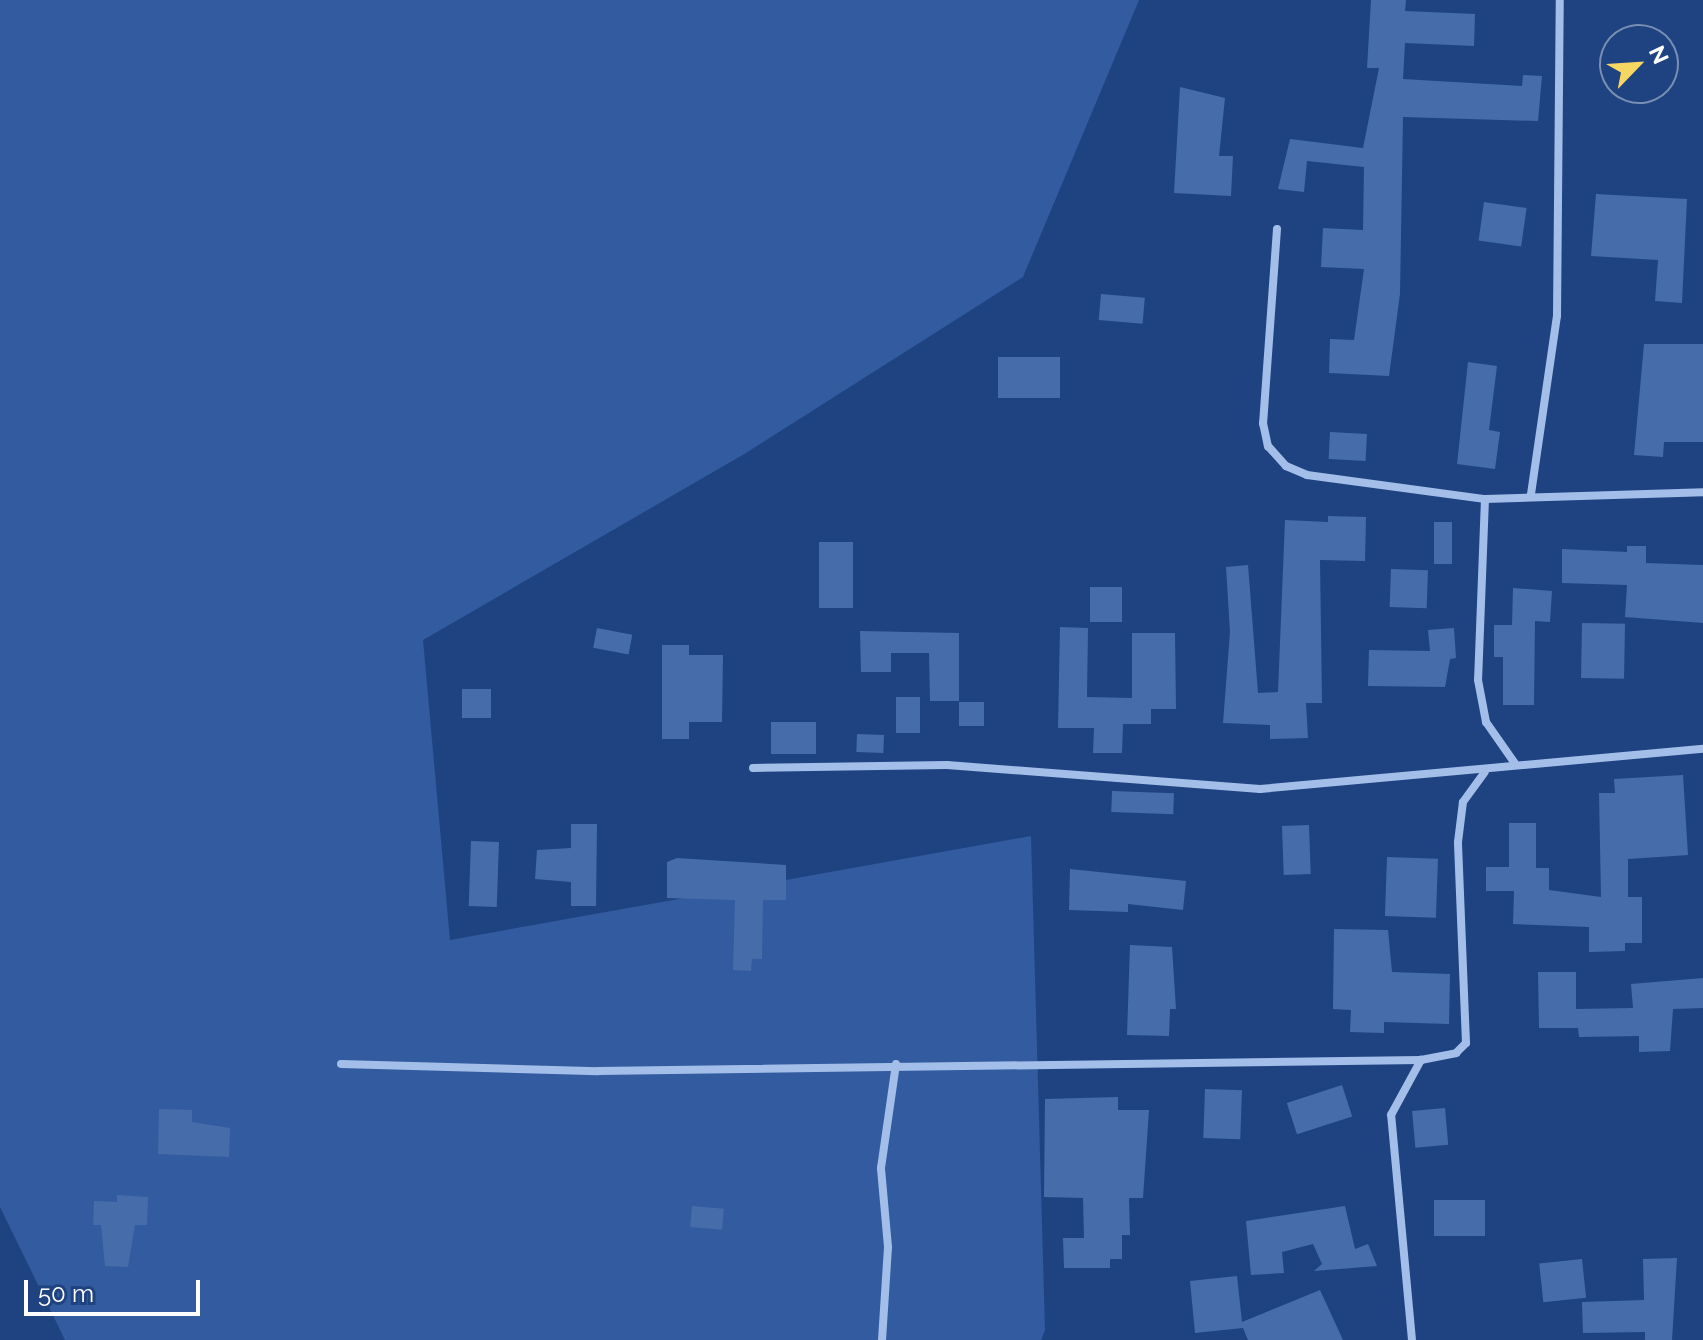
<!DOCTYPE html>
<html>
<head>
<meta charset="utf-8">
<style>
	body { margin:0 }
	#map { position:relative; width:1703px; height:1340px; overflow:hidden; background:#1e4380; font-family:Raleway,sans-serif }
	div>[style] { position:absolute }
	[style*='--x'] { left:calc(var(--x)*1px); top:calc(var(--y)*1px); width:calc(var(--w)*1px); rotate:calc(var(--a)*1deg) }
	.green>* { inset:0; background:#325c9f }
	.building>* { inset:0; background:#466daa; transform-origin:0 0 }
	.street>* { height:8px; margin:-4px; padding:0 4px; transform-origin:4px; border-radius:4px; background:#a3bee9 }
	span { translate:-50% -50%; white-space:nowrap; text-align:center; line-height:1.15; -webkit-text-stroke:6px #1e4380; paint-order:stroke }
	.north { position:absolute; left:1599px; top:24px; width:80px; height:80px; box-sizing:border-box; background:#1e4380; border:2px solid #788eb3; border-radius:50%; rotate:65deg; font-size:22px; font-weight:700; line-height:32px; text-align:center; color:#fff }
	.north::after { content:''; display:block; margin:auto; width:28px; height:36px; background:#f8d662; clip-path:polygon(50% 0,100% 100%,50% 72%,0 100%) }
	.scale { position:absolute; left:24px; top:1280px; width:176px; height:36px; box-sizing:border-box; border:4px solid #fff; border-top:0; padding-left:10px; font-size:24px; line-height:28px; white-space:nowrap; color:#fff; -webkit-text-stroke:6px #1e4380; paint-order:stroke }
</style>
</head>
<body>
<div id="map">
	<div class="green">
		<div style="clip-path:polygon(0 0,1139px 0,1023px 277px,746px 453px,423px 640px,450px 940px,1031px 836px,1045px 1330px,1041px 1340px,65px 1340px,0 1207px)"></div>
	</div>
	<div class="building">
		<div style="clip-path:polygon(1371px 0,1406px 0,1405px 11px,1475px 14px,1474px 46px,1405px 43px,1403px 79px,1522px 86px,1523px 75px,1542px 76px,1538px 121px,1403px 117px,1400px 294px,1389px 376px,1329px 373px,1330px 339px,1354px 340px,1364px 269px,1321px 267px,1323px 228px,1363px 230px,1364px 167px,1307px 161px,1304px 192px,1278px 189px,1290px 139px,1363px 148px,1379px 68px,1367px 68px)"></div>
		<div style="clip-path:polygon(1180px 87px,1225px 98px,1219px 156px,1233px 156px,1231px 196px,1174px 193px)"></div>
		<div style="clip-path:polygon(1596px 194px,1687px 199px,1682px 303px,1655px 301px,1658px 260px,1591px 256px)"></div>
		<div style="left:1484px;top:202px;width:43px;height:39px;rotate:8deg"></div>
		<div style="left:1101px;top:294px;width:44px;height:26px;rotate:5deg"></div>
		<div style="clip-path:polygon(1644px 344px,1703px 344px,1703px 442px,1664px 442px,1663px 457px,1634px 455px)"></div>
		<div style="left:998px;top:357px;width:62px;height:41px"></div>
		<div style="clip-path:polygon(1468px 362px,1497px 366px,1489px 430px,1500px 432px,1495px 469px,1457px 464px)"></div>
		<div style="left:1330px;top:432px;width:37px;height:27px;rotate:3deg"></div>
		<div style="clip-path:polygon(1328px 516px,1366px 517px,1365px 561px,1320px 560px,1322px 703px,1306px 703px,1308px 738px,1270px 739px,1270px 725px,1223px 723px,1230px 632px,1226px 567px,1248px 565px,1258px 693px,1278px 692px,1285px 520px,1328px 522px)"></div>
		<div style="left:1434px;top:522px;width:18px;height:42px"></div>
		<div style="left:819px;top:542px;width:34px;height:66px"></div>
		<div style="clip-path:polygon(1627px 546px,1646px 546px,1646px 563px,1703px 565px,1703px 623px,1625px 617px,1627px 585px,1562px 583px,1562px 549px,1627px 552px)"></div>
		<div style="left:1391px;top:569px;width:37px;height:38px;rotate:2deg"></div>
		<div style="left:1090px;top:587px;width:32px;height:35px"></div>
		<div style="clip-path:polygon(1513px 588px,1552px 591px,1550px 622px,1535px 621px,1534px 705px,1503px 705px,1503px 657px,1494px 657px,1494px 625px,1512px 625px)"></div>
		<div style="left:1582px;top:623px;width:43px;height:55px;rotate:1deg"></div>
		<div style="clip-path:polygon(1060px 627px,1088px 628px,1087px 697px,1132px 698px,1132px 633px,1175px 633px,1176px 709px,1151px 709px,1151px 724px,1123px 724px,1122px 753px,1093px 753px,1094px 728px,1058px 728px)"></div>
		<div style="left:597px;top:628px;width:36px;height:20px;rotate:11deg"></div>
		<div style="clip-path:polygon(1454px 628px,1456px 658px,1450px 659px,1445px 687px,1368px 686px,1369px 650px,1430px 651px,1428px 630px)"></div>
		<div style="clip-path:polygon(860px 631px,959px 633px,959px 701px,930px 701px,929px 653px,891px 653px,891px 672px,861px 672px)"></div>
		<div style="clip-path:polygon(662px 645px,689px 645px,689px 655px,723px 655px,722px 722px,689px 722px,689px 739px,662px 739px)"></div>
		<div style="left:462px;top:689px;width:29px;height:29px"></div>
		<div style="left:920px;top:697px;width:36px;height:24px;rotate:90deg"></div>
		<div style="left:959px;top:702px;width:25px;height:24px"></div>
		<div style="left:771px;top:722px;width:45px;height:32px"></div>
		<div style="left:857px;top:734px;width:27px;height:18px;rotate:2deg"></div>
		<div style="clip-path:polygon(1683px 775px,1688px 855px,1628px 859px,1628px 897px,1642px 897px,1642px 943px,1625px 943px,1625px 951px,1589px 952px,1589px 927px,1513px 924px,1514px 891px,1486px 891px,1486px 867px,1509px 867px,1509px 823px,1536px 823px,1536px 868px,1549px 868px,1549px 890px,1601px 897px,1599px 793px,1615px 793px,1614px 779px)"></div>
		<div style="left:1112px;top:791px;width:62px;height:21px;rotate:2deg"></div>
		<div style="clip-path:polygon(571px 824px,597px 824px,596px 906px,571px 906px,571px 882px,535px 879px,537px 850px,571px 848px)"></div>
		<div style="left:1309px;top:825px;width:49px;height:27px;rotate:88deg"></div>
		<div style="left:471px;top:841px;width:28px;height:65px;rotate:2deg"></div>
		<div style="left:1387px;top:857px;width:51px;height:59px;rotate:2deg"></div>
		<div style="clip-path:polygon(677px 858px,786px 865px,786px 900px,763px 900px,762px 959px,752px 959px,751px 971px,733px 970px,735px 900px,667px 898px,667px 862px)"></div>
		<div style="clip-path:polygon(1070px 869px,1186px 881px,1183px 910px,1128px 904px,1128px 912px,1069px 910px)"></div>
		<div style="clip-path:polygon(1334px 929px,1388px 930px,1392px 972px,1450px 974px,1449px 1024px,1384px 1022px,1384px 1033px,1350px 1032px,1351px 1010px,1333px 1009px)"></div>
		<div style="clip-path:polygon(1130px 945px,1172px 947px,1176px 1009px,1170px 1009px,1169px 1036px,1127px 1035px)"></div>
		<div style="clip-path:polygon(1538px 972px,1576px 972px,1576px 1009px,1633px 1008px,1631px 984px,1703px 978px,1703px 1008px,1673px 1009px,1670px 1051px,1639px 1052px,1639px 1036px,1579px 1037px,1578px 1028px,1539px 1028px)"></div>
		<div style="left:1342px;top:1085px;width:33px;height:58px;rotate:72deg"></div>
		<div style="left:1205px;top:1089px;width:37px;height:49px;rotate:2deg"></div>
		<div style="clip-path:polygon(1118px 1097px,1118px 1110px,1149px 1110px,1143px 1198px,1129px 1198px,1130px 1235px,1122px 1235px,1122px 1259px,1110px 1259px,1110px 1268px,1064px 1268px,1063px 1238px,1084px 1238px,1083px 1198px,1044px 1197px,1045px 1099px)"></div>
		<div style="left:1445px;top:1108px;width:37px;height:33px;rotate:85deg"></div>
		<div style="clip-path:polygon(159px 1109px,192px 1110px,192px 1122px,230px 1128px,229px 1157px,158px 1154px)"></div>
		<div style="clip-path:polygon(117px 1195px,148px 1197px,147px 1225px,135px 1225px,128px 1267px,105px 1266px,101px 1225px,93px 1225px,94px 1201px,117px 1202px)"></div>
		<div style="left:1434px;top:1200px;width:51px;height:36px"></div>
		<div style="left:692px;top:1206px;width:32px;height:21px;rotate:5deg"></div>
		<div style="clip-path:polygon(1345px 1206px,1355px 1249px,1368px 1244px,1377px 1266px,1314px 1271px,1322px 1264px,1313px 1244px,1282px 1252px,1284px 1273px,1251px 1275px,1246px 1221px)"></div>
		<div style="clip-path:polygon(1677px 1258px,1672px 1340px,1645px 1340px,1645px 1332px,1583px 1333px,1582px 1302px,1644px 1300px,1643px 1259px)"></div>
		<div style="left:1582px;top:1259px;width:39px;height:43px;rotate:84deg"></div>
		<div style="clip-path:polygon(1237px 1276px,1242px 1322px,1320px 1290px,1343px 1340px,1248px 1340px,1243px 1328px,1195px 1333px,1190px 1281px)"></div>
	</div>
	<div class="street">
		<div style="--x:1277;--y:229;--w:195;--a:94.1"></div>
		<div style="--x:1263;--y:423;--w:24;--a:78"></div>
		<div style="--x:1268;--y:446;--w:27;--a:48"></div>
		<div style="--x:1286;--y:466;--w:23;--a:23"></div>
		<div style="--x:1307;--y:475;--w:180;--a:7.7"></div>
		<div style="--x:1485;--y:499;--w:181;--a:92.2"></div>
		<div style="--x:1478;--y:680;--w:43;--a:79.2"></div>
		<div style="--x:1486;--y:722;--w:52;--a:55.1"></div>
		<div style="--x:1531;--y:494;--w:180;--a:-81.7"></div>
		<div style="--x:1557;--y:316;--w:316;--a:-89.5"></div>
		<div style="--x:1485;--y:499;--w:218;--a:-1.8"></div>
		<div style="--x:753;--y:768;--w:194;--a:-0.9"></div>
		<div style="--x:947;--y:765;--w:314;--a:4.4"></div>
		<div style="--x:1260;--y:789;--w:445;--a:-5.2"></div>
		<div style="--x:341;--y:1064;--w:257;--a:1.6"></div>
		<div style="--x:598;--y:1071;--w:823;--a:-0.77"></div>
		<div style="--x:882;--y:1340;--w:93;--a:-86.3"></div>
		<div style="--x:888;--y:1247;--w:79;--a:-95.1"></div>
		<div style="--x:881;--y:1168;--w:105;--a:-81.8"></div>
		<div style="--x:1412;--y:1340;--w:226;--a:-95.3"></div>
		<div style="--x:1391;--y:1115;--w:63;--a:-61.4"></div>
		<div style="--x:1421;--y:1060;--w:36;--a:-11"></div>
		<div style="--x:1456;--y:1053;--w:14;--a:-45"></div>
		<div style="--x:1466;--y:1043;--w:201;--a:-92.3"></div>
		<div style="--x:1458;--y:842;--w:40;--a:-82.9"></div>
		<div style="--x:1463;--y:802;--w:37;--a:-54"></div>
	</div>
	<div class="north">N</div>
	<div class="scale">50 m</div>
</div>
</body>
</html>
